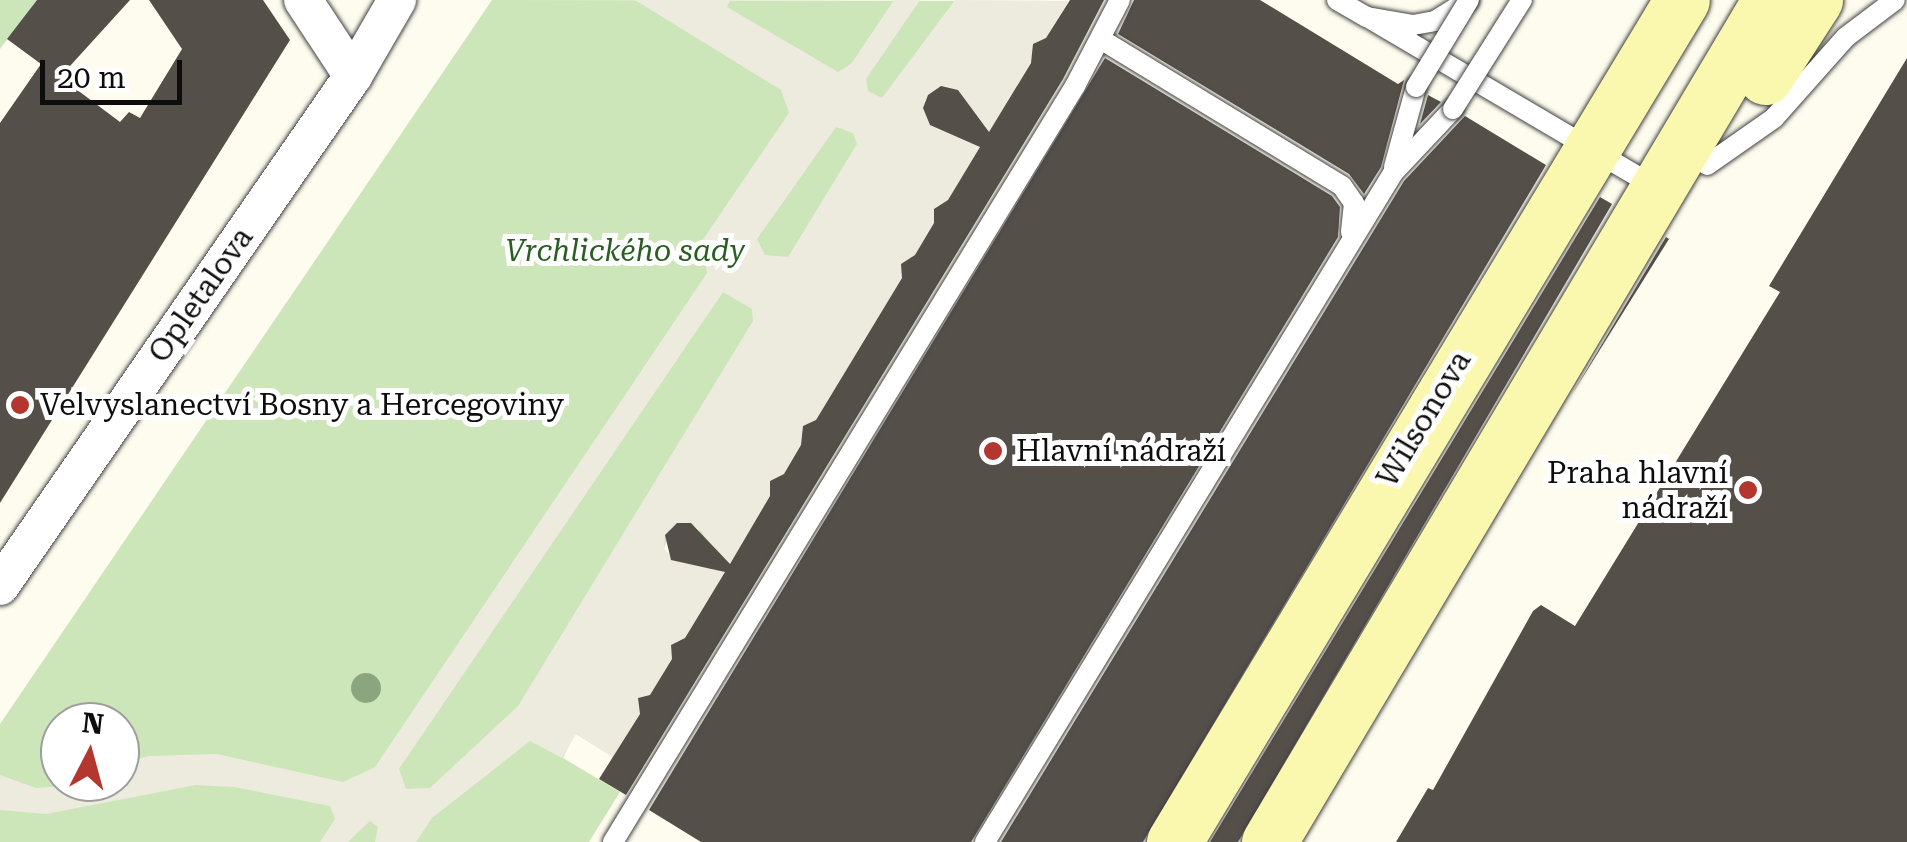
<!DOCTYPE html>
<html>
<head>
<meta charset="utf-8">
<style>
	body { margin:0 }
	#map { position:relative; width:1907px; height:842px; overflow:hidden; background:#fefcee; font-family:"Roboto Serif",serif }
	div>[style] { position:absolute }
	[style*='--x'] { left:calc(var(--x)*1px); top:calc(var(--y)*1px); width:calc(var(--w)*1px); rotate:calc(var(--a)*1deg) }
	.green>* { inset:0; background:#cce6ba }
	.plaza>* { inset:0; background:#edebde }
	.building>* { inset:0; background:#554f4a }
	.roads { filter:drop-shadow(0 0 2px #404040) drop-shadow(0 0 2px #404040) }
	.lane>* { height:20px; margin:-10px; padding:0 10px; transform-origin:10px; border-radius:10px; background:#fff }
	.street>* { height:38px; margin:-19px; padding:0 19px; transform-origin:19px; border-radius:19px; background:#fff }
	.secondary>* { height:55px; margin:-27.5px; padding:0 27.5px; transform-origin:27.5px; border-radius:27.5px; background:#f9f8ae }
	.bridges { filter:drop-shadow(0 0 2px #404040) drop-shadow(0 0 2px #404040) }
	.lane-bridge>* { height:20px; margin:-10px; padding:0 10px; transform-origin:10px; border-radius:10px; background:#fff }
	.trees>* { width:30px; height:30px; margin:-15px; border-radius:50%; background:#89a67e }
	.dots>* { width:28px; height:28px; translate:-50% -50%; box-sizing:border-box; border:5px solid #fff; border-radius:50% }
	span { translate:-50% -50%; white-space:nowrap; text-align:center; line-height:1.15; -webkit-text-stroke:10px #fff; paint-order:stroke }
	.park-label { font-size:30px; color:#296022; font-style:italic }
	.street-label { font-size:30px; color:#0d0d0d }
	.poi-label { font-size:30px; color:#0d0d0d }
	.left { translate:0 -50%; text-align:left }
	.right { translate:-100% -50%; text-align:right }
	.north { position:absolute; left:40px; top:702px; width:100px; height:100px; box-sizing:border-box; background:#fff; border:2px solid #9e9e9e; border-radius:50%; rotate:6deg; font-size:28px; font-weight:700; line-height:40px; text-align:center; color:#0d0d0d }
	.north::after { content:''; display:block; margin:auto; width:35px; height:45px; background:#b3362f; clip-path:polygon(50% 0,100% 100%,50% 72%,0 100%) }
	.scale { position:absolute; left:40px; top:60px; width:142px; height:45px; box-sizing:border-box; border:5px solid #0d0d0d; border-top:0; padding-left:12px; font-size:30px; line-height:35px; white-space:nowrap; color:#0d0d0d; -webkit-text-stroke:8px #fff; paint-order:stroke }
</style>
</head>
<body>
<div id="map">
	<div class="green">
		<div style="clip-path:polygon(0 0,37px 0,0 49px)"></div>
		<div style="clip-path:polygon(evenodd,492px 0,1068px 1px,1043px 43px,1033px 46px,1035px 55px,944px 206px,934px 209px,902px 263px,904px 274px,813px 424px,804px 427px,806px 437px,784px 474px,771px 482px,773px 492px,682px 642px,672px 645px,639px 700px,642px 710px,613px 757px,576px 734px,572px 739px,563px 758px,620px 792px,589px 842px,0 842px,0 724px,492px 0,948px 86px,966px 104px,933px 126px,924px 101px,933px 90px,948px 86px,492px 0,684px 522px,697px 527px,705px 542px,689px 562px,675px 561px,664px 549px,671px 527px,684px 522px,492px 0,60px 722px,120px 722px,120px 782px,60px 782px,60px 722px)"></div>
	</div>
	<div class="plaza">
		<div style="clip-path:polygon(evenodd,635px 0,730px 0,727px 7px,838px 72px,851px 64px,894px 0,920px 0,866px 79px,868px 91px,882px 98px,955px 0,1068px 1px,1043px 43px,1033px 46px,1035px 55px,944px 206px,934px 209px,937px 219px,912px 261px,902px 263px,904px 274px,813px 424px,804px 427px,806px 437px,784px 474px,771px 482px,773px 492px,682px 642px,672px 645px,675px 655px,649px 697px,639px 700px,642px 710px,613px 757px,576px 734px,562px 758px,530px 741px,432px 818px,416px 842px,375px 842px,378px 827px,370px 821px,348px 842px,320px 842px,335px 819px,330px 806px,234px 787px,196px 785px,46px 814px,0 810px,0 775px,36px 788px,120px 782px,120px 764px,149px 756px,217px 754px,343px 782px,375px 767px,707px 273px,702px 241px,789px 113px,781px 90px,635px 0,941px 86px,959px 92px,966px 104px,933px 126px,924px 101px,941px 86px,635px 0,836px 127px,853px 133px,857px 144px,788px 257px,765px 255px,757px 239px,836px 127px,635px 0,723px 292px,752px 309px,753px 321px,518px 706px,430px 788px,406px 789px,399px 769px,723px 292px,635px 0,677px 523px,691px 523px,703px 533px,705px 542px,689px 562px,675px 561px,664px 549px,665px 535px,677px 523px)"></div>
	</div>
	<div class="building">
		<div style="clip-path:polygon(37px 0,130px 0,60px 77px,120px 122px,129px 112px,140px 118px,182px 49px,149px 0,263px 0,290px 40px,0 503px,0 123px,41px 64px,7px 39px)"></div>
		<div style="clip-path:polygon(1070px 0,1104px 0,1063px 79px,626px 795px,599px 779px,640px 714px,638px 698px,650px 695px,672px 659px,671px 645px,685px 638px,725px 572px,671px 560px,665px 535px,677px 523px,691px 523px,730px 564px,770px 496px,770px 481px,784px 474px,801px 445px,803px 426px,816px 420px,902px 278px,901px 264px,915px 255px,934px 223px,934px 209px,948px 200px,980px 147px,930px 125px,923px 108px,928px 95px,941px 86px,958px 90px,989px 132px,1031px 63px,1033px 44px,1046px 38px)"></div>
		<div style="clip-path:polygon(1134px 0,1260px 0,1398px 84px,1404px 80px,1381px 167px,1364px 194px,1349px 174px,1118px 34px)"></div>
		<div style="clip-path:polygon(1105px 58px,1332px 196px,1340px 207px,1338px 237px,971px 842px,701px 842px,649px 810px)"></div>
		<div style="clip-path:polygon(1907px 58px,1907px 842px,1396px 842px,1428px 788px,1433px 790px,1533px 611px,1541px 605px,1575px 626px,1780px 292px,1769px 286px)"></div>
		<div style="clip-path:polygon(1428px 95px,1441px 102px,1420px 124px)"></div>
		<div style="clip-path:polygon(1465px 116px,1546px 165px,1143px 842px,1001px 842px,1404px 181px)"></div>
		<div style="clip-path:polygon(1600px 197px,1612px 204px,1238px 842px,1210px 842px)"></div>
		<div style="clip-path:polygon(1666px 237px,1669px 239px,1571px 396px)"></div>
	</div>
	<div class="roads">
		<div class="lane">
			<div style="--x:1337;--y:0;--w:34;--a:30"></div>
			<div style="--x:1367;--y:17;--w:47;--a:9.9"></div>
			<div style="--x:1413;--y:25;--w:22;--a:-10"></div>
			<div style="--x:1435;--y:21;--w:39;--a:-32"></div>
			<div style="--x:1367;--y:17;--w:329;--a:30.5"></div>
			<div style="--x:1651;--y:184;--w:9;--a:-63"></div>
			<div style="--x:1102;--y:40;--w:281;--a:31.3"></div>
			<div style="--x:1342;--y:186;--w:21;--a:55"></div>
			<div style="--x:1354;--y:203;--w:29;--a:96"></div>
			<div style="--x:1707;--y:165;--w:82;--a:-35"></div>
			<div style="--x:1774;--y:118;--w:108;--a:-48.4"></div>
			<div style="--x:1846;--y:37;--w:61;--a:-37.1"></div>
			<div style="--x:1394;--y:167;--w:83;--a:-74.6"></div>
			<div style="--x:613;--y:842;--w:886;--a:-58.57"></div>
			<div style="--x:1075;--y:86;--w:97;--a:-62.4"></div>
			<div style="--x:985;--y:842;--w:784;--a:-58.62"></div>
			<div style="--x:1393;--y:173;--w:88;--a:-46.8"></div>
		</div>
		<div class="street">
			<div style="--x:303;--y:0;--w:91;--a:56.7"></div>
			<div style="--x:0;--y:586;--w:620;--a:-55.31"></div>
			<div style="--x:353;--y:76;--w:88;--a:-59.9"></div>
		</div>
		<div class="secondary">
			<div style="--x:1765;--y:77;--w:92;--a:-57"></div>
			<div style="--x:1174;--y:842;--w:983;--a:-58.9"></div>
			<div style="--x:1269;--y:842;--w:980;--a:-59.25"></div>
		</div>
	</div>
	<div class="bridges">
		<div class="lane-bridge">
			<div style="--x:1416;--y:87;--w:102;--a:-58.7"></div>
			<div style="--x:1453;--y:109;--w:129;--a:-57.7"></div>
		</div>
	</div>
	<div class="trees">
		<div style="left:366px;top:688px"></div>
	</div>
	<div class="dots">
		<div style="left:20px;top:405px;background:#b3362f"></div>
		<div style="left:993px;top:451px;background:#b3362f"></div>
		<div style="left:1748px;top:490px;background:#b3362f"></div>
	</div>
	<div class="park-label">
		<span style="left:625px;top:251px">Vrchlického sady</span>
	</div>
	<div class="street-label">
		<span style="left:201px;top:295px;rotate:-55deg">Opletalova</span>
		<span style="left:1424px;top:419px;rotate:-59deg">Wilsonova</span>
	</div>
	<div class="poi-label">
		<span class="left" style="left:40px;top:405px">Velvyslanectví Bosny a Hercegoviny</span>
		<span class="left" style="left:1016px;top:451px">Hlavní nádraží</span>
		<span class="right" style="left:1728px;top:490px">Praha hlavní<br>nádraží</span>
	</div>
	<div class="north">N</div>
	<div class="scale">20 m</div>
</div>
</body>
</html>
